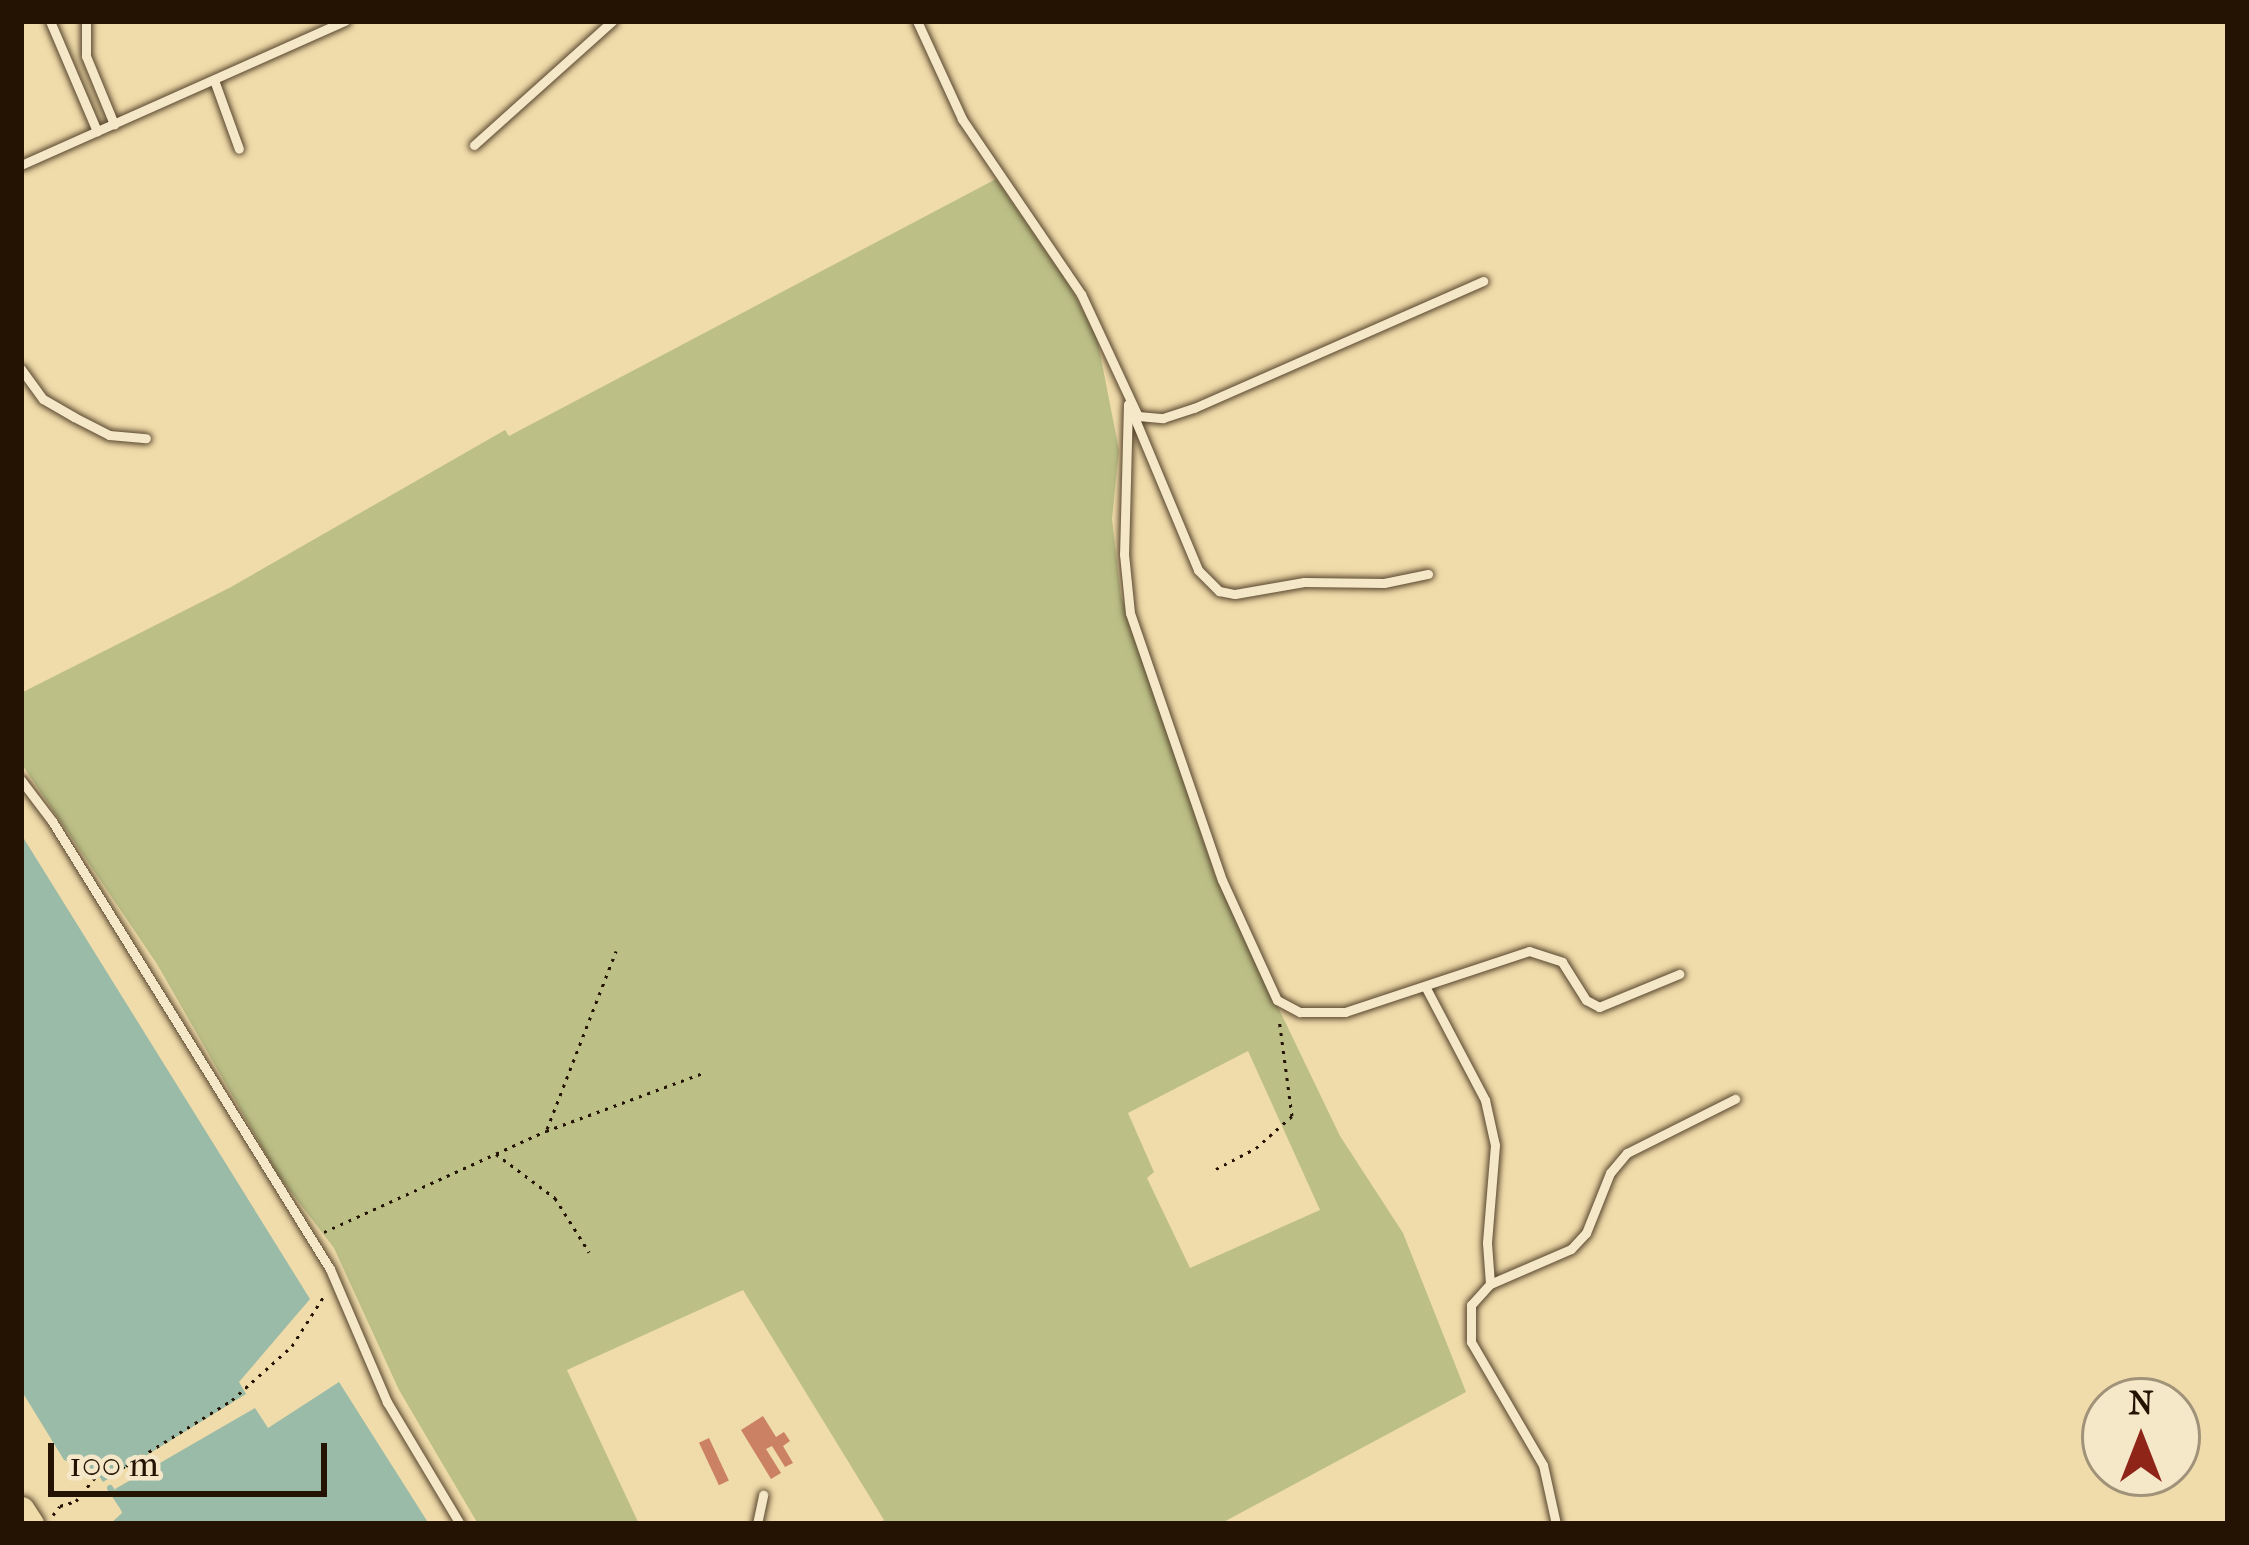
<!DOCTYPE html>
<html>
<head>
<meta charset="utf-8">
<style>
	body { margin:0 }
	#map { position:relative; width:2249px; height:1545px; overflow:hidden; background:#f0dbaa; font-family:"IM FELL French Canon",serif }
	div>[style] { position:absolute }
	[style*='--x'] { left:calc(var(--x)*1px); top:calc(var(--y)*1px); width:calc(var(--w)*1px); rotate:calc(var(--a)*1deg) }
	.green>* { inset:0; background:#bcc087 }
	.water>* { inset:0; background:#9abba7 }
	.stream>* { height:6px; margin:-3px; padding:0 3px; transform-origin:3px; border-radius:3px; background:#9abba7 }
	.building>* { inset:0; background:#cb8164; transform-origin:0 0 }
	.path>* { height:3px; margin-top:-1.5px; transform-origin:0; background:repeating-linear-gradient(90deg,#241303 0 3px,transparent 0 9px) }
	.roads { filter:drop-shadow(0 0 3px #57452d) drop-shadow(0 0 3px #57452d) }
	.service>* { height:9px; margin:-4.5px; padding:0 4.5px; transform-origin:4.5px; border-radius:4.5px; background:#f5e8c8 }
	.primary>* { height:27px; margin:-13.5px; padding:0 13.5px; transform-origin:13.5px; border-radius:13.5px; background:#f0dbaa }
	span { translate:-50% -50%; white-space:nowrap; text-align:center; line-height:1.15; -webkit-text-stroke:9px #f5e8c8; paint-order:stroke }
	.frame { position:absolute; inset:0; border:24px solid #241303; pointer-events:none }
	.north { position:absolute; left:2081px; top:1377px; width:120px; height:120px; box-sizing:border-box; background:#f5e8c8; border:3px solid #a19379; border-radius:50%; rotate:0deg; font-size:33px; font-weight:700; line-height:48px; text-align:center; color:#241303 }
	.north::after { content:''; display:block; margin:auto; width:42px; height:54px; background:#8f2418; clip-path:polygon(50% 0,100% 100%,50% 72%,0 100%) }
	.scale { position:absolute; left:48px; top:1443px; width:279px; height:54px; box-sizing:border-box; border:6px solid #241303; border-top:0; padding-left:15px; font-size:36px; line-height:42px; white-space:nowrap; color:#241303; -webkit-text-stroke:9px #f5e8c8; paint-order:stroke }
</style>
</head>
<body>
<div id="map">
	<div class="green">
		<div style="clip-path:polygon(evenodd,996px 179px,1071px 288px,1097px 338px,1119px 450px,1112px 519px,1121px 596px,1215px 876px,1340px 1136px,1403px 1233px,1466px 1392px,1220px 1524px,877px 1524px,884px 1520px,743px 1290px,567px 1370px,639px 1524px,478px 1524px,399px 1390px,334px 1248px,278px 1175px,157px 964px,21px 763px,21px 693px,231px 587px,505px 430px,509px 436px,996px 179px,1248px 1051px,1320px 1210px,1190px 1268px,1147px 1178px,1154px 1172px,1128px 1113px,1248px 1051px)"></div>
	</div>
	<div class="water">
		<div style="clip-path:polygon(21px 834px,310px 1299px,239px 1382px,246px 1394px,103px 1482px,96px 1471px,64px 1460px,21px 1390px)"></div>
		<div style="clip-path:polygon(339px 1382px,429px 1524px,110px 1524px,122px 1513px,115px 1489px,255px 1408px,268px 1428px)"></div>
	</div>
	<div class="stream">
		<div style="--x:110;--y:1488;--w:43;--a:56.3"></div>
	</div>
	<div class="building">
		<div style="clip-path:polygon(763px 1416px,776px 1437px,784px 1432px,790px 1441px,783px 1446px,793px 1463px,785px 1467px,772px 1446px,766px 1449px,781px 1473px,771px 1479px,741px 1430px)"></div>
		<div style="left:709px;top:1438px;width:47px;height:11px;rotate:65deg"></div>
	</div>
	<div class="path">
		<div style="--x:547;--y:1129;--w:191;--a:-68.8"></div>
		<div style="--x:496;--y:1154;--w:74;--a:36.7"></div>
		<div style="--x:555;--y:1198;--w:64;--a:57.8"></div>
		<div style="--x:1216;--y:1169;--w:45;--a:-27.7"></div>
		<div style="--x:1256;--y:1148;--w:48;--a:-41.6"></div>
		<div style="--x:1292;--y:1116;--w:98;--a:-97.6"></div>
		<div style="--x:324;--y:1232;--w:244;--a:-24.5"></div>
		<div style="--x:546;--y:1131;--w:167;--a:-20.3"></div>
		<div style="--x:53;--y:1515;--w:11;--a:-52"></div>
		<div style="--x:60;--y:1506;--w:17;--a:-17"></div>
		<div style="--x:76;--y:1501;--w:32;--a:-51"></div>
		<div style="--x:96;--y:1476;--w:32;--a:-18"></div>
		<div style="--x:126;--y:1466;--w:125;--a:-31.9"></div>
		<div style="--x:232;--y:1400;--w:81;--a:-42"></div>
		<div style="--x:292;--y:1346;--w:59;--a:-57.4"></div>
	</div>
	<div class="roads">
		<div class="service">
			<div style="--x:50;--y:21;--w:120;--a:66.9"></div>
			<div style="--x:86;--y:21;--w:35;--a:90"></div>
			<div style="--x:86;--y:56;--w:74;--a:67.6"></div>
			<div style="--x:917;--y:21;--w:108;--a:65.3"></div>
			<div style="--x:962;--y:119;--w:212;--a:55.8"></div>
			<div style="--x:1081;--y:294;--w:135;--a:65"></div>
			<div style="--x:1138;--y:416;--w:25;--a:5"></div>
			<div style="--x:1163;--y:418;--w:33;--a:-18"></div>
			<div style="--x:1194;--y:408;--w:316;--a:-23.7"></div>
			<div style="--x:214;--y:80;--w:73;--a:70.1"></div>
			<div style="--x:474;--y:145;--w:186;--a:-41.9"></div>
			<div style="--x:21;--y:165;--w:355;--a:-24"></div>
			<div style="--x:21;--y:369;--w:37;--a:54"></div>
			<div style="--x:43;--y:399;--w:36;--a:30"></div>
			<div style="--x:74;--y:417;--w:39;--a:27"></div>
			<div style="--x:109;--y:435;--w:37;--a:5"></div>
			<div style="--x:1128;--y:404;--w:150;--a:91.5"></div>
			<div style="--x:1124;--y:554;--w:59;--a:84.2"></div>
			<div style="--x:1130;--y:613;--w:282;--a:71"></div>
			<div style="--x:1222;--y:880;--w:132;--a:65.4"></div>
			<div style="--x:1277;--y:1000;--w:26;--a:28"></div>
			<div style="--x:1300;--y:1012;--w:45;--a:0"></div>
			<div style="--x:1345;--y:1012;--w:194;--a:-18.3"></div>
			<div style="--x:1529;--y:951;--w:35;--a:18"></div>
			<div style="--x:1562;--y:962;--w:45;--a:57.7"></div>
			<div style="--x:1586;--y:1000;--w:15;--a:28"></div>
			<div style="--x:1599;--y:1007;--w:87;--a:-22.4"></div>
			<div style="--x:1132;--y:412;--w:171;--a:67.3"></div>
			<div style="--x:1198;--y:570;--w:30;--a:45"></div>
			<div style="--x:1219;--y:591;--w:16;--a:11"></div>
			<div style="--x:1235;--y:594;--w:70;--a:-9.9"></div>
			<div style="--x:1304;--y:582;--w:80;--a:0.7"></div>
			<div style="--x:1384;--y:583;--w:45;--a:-11.6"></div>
			<div style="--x:21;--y:780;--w:51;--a:52.9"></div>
			<div style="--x:52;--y:821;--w:527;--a:58.18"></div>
			<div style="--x:330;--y:1269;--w:145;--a:66.8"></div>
			<div style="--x:387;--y:1402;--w:142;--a:59.1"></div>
			<div style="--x:1426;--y:988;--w:127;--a:62.2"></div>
			<div style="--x:1485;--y:1100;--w:46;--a:77.5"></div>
			<div style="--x:1495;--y:1145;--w:98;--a:94.7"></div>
			<div style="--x:1487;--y:1243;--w:41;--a:85.8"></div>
			<div style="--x:757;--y:1524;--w:30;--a:-78"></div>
			<div style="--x:1556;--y:1524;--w:60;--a:-102.4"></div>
			<div style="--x:1543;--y:1465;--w:143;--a:-120.3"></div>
			<div style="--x:1471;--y:1342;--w:37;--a:-90"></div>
			<div style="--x:1471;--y:1305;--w:28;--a:-48"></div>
			<div style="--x:1490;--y:1284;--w:88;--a:-23.4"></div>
			<div style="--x:1571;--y:1249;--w:22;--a:-47"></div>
			<div style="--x:1586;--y:1233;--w:65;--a:-68.2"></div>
			<div style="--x:1610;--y:1173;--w:26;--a:-50"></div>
			<div style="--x:1627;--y:1153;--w:121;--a:-26.6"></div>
		</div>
		<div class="primary">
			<div style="--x:21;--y:1510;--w:17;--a:57"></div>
		</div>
	</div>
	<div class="frame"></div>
	<div class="north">N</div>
	<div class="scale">100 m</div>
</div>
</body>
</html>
